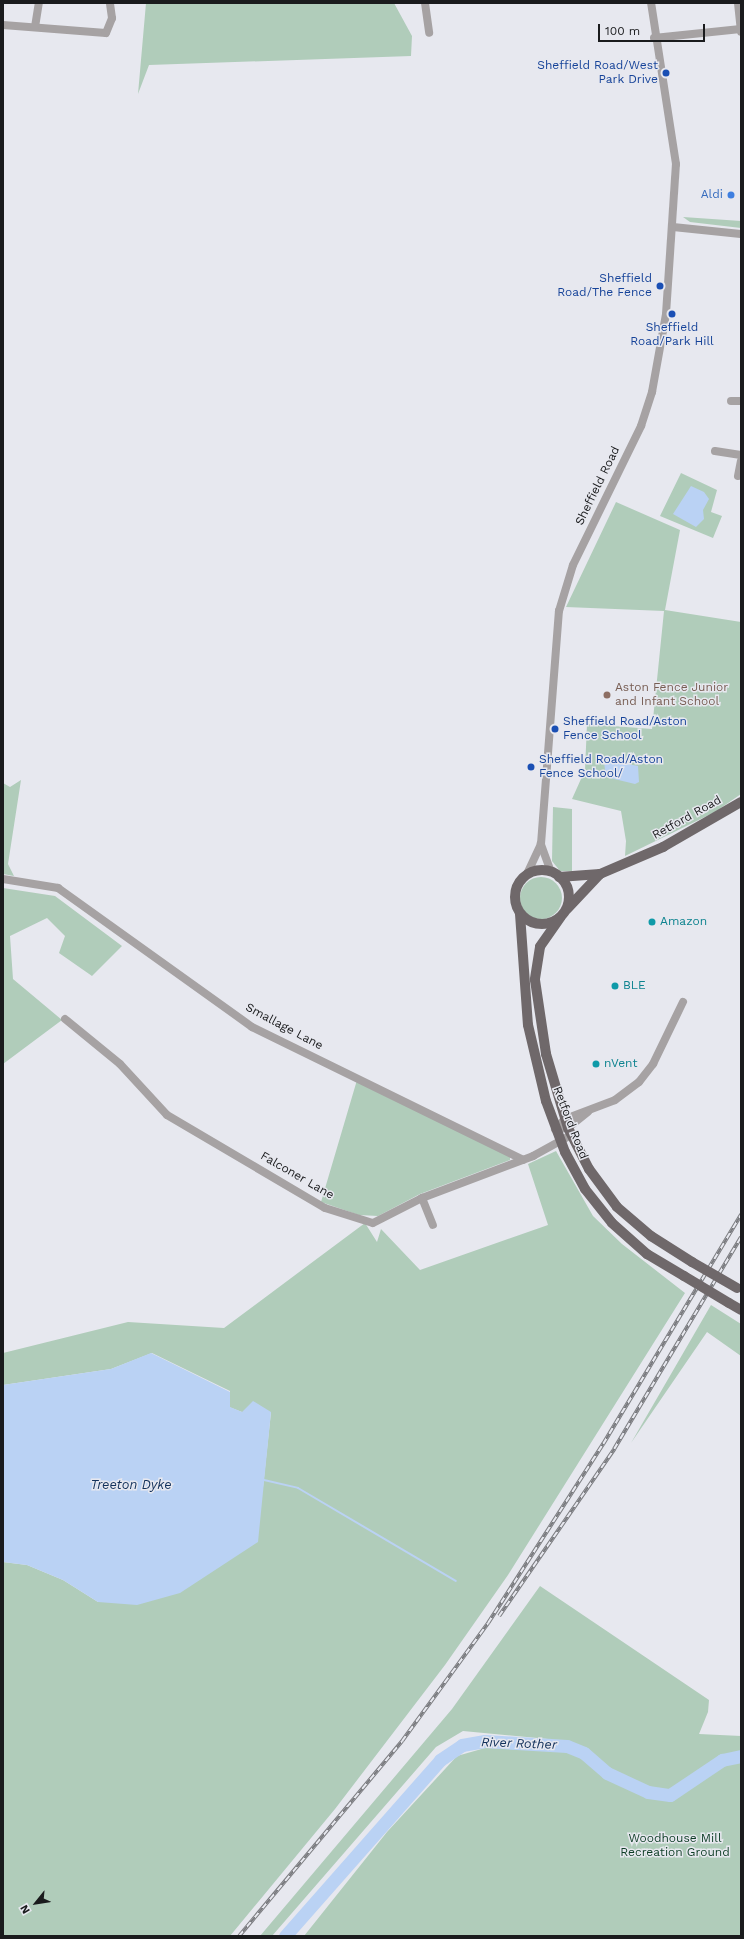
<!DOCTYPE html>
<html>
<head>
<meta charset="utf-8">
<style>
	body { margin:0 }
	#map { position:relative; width:744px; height:1939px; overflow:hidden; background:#e7e8ef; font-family:"Work Sans",sans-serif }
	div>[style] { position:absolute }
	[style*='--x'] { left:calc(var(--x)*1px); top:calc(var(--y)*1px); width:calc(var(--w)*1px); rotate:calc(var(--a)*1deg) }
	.green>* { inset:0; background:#b0ccba }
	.round { border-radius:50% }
	.water>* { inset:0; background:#bad2f4 }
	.stream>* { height:2px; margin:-1px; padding:0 1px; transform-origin:1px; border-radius:1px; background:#bad2f4 }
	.river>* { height:13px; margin:-6.5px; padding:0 6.5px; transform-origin:6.5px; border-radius:6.5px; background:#bad2f4 }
	.minor>* { height:8px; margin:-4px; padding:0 4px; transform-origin:4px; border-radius:4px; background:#a6a2a3 }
	.major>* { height:10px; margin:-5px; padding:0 5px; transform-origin:5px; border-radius:5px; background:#6f686a }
	.major>.ring { margin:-5px; padding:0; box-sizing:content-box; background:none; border:10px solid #6f686a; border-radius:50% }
	.rail>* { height:3.5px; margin-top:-1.75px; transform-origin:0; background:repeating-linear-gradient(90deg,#e7e8ef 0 6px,#7a7b7f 0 12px); box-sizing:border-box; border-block:1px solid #7a7b7f }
	.major-bridge>* { height:10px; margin:-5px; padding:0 5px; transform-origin:5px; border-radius:5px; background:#6f686a }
	.dots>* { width:11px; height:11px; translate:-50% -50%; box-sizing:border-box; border:2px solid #e7e8ef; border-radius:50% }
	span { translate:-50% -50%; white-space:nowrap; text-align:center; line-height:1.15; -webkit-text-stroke:3px #e7e8ef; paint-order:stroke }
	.transit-label { font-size:12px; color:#164399 }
	.right { translate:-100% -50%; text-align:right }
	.left { translate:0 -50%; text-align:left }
	.shop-label { font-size:12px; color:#366cbe }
	.street-label { font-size:12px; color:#1a1b1d }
	.education-label { font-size:12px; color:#785e54 }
	.culture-label { font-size:12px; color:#0d838f }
	.park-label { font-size:12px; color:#0d3d25 }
	.water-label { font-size:13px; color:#12315b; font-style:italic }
	.frame { position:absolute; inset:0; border:4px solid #1a1b1d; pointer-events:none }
	.north { position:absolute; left:16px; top:1883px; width:40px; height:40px; -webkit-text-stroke:3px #e7e8ef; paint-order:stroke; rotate:240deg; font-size:11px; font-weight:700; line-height:16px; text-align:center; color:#1a1b1d }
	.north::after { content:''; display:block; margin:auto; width:14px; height:18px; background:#1a1b1d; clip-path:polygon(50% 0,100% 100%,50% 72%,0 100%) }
	.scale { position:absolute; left:598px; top:24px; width:107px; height:18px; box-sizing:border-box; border:2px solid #1a1b1d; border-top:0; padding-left:5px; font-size:12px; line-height:14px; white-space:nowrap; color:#1a1b1d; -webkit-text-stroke:3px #e7e8ef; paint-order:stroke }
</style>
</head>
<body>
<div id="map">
	<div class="green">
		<div style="clip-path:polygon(146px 3px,394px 3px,412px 36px,411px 56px,149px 65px,138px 94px)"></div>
		<div style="clip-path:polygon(683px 217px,741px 221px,741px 228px,690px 222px)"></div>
		<div style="clip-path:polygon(681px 473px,717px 490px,711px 512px,722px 516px,713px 538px,660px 516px)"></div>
		<div style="clip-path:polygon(616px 502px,680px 530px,665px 610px,741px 622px,741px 794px,715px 812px,625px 856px,626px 841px,621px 811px,572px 799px,585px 770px,587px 724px,652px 729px,664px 611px,566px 607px)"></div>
		<div style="clip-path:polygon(21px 780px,8px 864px,14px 876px,3px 874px,3px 783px,10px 787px)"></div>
		<div style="clip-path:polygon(553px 807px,572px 809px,572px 871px,560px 871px,552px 861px)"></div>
		<div class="round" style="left:520px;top:877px;width:42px;height:42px"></div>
		<div style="clip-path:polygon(3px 888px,55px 896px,122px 946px,92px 976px,59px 953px,65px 936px,47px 918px,10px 936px,13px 979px,62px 1020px,3px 1064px)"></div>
		<div style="clip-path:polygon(357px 1080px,510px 1157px,510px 1160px,420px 1194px,378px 1216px,359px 1215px,321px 1202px)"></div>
		<div style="clip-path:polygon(556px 1151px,593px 1216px,622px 1244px,685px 1293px,508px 1575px,445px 1665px,335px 1809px,230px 1936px,3px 1936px,3px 1562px,27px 1565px,63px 1580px,98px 1602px,263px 1487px,271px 1412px,242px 1412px,229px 1407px,230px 1391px,152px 1353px,111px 1369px,3px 1385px,3px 1353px,128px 1322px,224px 1328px,365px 1223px,377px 1242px,381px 1229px,420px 1270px,548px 1225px,528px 1164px)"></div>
		<div style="clip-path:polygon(711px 1305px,741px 1324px,741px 1356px,707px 1332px,631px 1443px)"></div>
		<div style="clip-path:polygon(540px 1586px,709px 1700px,708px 1712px,699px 1734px,741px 1736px,741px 1936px,304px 1936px,387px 1832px,457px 1756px,485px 1748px,552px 1750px,548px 1739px,463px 1731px,436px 1747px,272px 1936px,260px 1936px,452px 1709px)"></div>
	</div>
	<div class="water">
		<div style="clip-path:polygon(691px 486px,704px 492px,709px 499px,703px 510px,704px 519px,696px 527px,673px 514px)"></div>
		<div style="clip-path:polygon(608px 760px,638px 766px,639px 782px,635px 784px,606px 777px,604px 762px)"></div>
		<div style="clip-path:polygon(151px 1353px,230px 1392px,230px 1407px,242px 1412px,253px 1401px,271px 1412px,258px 1542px,180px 1593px,137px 1605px,98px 1602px,63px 1580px,27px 1565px,3px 1562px,3px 1385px,111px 1369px)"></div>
	</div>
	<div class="stream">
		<div style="--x:264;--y:1480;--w:35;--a:13"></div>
		<div style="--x:298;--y:1488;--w:183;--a:30.5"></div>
	</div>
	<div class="river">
		<div style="--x:285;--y:1936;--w:235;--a:-48.6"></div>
		<div style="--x:440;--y:1760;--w:27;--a:-34"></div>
		<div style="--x:462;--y:1745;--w:23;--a:-10"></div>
		<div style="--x:485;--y:1741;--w:82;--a:3.5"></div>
		<div style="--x:567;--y:1746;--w:18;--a:22"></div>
		<div style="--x:584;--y:1753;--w:30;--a:41"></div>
		<div style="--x:607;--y:1773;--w:45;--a:24.9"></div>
		<div style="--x:648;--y:1792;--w:22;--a:8"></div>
		<div style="--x:670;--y:1795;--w:63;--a:-33.9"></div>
		<div style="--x:722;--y:1760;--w:19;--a:-12"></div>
	</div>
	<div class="minor">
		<div style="--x:425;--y:3;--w:30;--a:82"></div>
		<div style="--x:738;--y:3;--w:29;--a:84"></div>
		<div style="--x:3;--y:25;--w:103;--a:4.4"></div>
		<div style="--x:106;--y:33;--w:16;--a:-68"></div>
		<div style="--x:112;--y:18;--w:15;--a:-98"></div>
		<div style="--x:35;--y:27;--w:24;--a:-81"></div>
		<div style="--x:654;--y:38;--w:87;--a:-5.9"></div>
		<div style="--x:673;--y:227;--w:68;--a:5.9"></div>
		<div style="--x:731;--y:401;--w:10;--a:0"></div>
		<div style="--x:715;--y:451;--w:26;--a:9"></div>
		<div style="--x:738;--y:476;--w:15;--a:-79"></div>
		<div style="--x:551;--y:872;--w:30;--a:-110"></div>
		<div style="--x:541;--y:844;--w:234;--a:-85.6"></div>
		<div style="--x:559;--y:611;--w:48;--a:-73.1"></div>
		<div style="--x:573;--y:565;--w:155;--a:-63.9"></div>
		<div style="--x:641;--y:426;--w:36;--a:-72"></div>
		<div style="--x:652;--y:392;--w:79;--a:-79.8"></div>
		<div style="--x:666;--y:314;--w:150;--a:-86.2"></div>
		<div style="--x:676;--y:164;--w:163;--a:-98.8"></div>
		<div style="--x:527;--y:874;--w:33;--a:-65"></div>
		<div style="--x:3;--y:879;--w:56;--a:9.3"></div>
		<div style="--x:58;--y:888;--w:239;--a:35.6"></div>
		<div style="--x:252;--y:1027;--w:302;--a:26.1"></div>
		<div style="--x:65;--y:1019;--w:71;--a:39.3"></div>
		<div style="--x:120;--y:1064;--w:69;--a:47.3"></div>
		<div style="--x:167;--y:1115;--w:183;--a:30.5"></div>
		<div style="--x:325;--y:1208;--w:50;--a:17.4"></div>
		<div style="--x:373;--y:1223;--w:55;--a:-27"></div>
		<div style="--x:422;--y:1198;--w:119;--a:-20.7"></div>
		<div style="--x:533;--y:1156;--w:43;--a:-28.9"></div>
		<div style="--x:555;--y:1129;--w:14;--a:-45"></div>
		<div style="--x:565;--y:1119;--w:53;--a:-20.8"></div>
		<div style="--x:615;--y:1100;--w:30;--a:-37"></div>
		<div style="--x:639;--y:1082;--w:23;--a:-52"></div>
		<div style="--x:653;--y:1064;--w:69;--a:-64.2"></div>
		<div style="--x:555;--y:1129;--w:13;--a:-4"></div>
		<div style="--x:568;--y:1128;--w:26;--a:-39"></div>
		<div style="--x:422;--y:1198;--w:29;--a:68"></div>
	</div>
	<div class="major">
		<div class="ring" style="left:515px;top:870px;width:44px;height:44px"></div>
		<div style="--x:559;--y:877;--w:41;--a:-4.2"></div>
		<div style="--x:600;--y:874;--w:69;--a:-23.2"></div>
		<div style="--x:663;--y:847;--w:90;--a:-30"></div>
		<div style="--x:567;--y:909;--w:48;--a:-46.7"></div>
		<div style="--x:520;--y:914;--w:111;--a:85.9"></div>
		<div style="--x:528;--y:1025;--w:78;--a:76.7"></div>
		<div style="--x:546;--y:1101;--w:54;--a:69.6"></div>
		<div style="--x:565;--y:1152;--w:42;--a:61.6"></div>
		<div style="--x:585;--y:1189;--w:43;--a:51.5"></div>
		<div style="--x:612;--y:1223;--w:47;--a:41.5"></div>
		<div style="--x:647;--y:1254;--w:43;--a:30.7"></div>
		<div style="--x:560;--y:918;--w:35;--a:125"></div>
		<div style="--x:540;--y:947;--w:33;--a:99"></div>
		<div style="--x:535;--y:980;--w:75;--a:81.5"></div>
		<div style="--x:546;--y:1054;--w:77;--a:73.4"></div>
		<div style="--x:568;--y:1128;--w:46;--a:62.9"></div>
		<div style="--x:589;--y:1169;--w:47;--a:53.6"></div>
		<div style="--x:617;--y:1207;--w:45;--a:40.5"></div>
		<div style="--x:651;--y:1236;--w:49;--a:32.4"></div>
		<div style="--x:729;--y:1303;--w:14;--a:30"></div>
	</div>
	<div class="rail">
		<div style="--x:499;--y:1616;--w:203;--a:-55.4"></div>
		<div style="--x:614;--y:1449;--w:247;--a:-59.1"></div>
		<div style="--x:239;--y:1936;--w:254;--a:-50.1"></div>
		<div style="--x:402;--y:1741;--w:146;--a:-53.9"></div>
		<div style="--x:488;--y:1623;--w:213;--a:-57.3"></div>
		<div style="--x:603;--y:1444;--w:268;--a:-59"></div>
	</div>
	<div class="major-bridge">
		<div style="--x:692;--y:1262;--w:52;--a:30"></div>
		<div style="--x:684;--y:1276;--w:52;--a:31"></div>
	</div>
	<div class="dots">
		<div style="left:666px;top:73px;background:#1a4fb4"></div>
		<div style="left:731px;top:195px;background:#3f7fe0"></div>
		<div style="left:660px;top:286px;background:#1a4fb4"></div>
		<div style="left:672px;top:314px;background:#1a4fb4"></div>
		<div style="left:607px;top:695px;background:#8d6e63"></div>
		<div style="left:555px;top:729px;background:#1a4fb4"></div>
		<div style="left:531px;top:767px;background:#1a4fb4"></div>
		<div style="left:652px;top:922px;background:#0f9aa8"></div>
		<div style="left:615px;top:986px;background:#0f9aa8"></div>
		<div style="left:596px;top:1064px;background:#0f9aa8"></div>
	</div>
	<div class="transit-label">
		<span class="right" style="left:658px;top:73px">Sheffield Road/West<br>Park Drive</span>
		<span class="right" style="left:652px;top:286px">Sheffield<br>Road/The Fence</span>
		<span style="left:672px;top:335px">Sheffield<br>Road/Park Hill</span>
		<span class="left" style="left:563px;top:729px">Sheffield Road/Aston<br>Fence School</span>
		<span class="left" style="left:539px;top:767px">Sheffield Road/Aston<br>Fence School/</span>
	</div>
	<div class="shop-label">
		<span class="right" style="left:723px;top:195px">Aldi</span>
	</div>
	<div class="street-label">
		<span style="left:598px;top:486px;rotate:-64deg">Sheffield Road</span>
		<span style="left:687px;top:818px;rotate:-29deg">Retford Road</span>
		<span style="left:284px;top:1027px;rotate:28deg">Smallage Lane</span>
		<span style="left:570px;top:1123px;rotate:69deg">Retford Road</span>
		<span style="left:297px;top:1176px;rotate:30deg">Falconer Lane</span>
	</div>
	<div class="education-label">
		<span class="left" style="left:615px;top:695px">Aston Fence Junior<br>and Infant School</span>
	</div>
	<div class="culture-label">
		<span class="left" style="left:660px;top:922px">Amazon</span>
		<span class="left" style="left:623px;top:986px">BLE</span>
		<span class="left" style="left:604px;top:1064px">nVent</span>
	</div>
	<div class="park-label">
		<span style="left:675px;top:1846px">Woodhouse Mill<br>Recreation Ground</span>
	</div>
	<div class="water-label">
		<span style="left:131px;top:1485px">Treeton Dyke</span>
		<span style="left:519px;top:1744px;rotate:2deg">River Rother</span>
	</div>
	<div class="frame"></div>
	<div class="north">N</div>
	<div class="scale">100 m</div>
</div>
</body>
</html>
